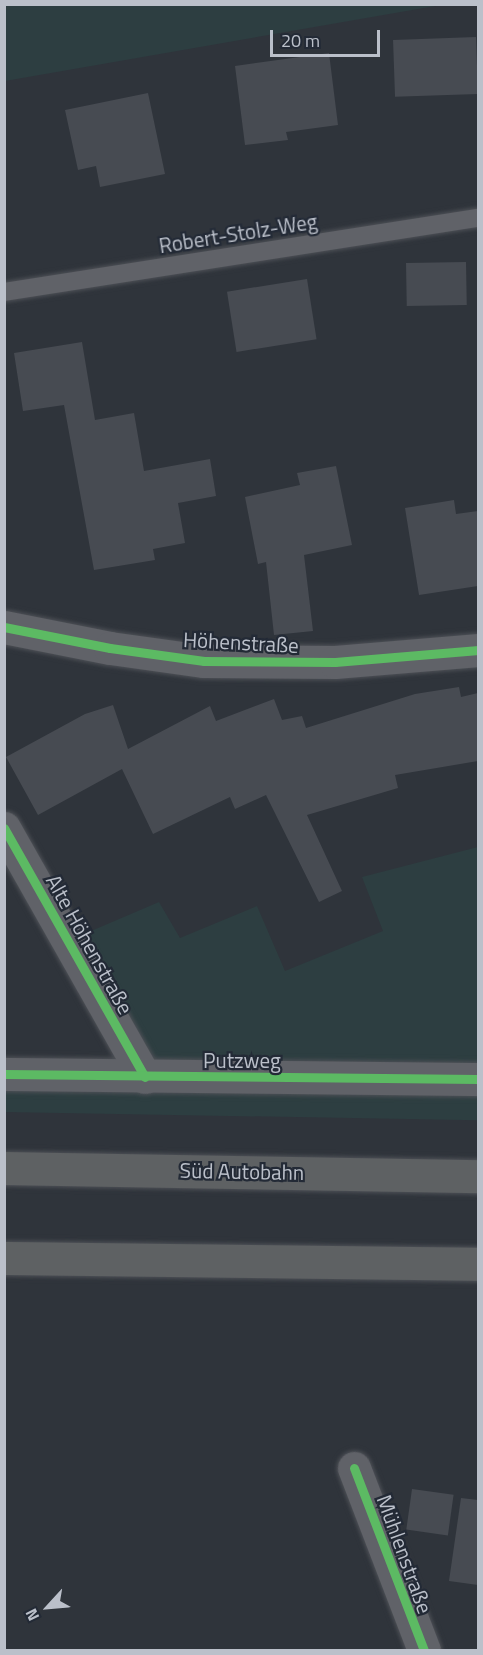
<!DOCTYPE html>
<html>
<head>
<meta charset="utf-8">
<style>
	body { margin:0 }
	#map { position:relative; width:483px; height:1655px; overflow:hidden; background:#2f343b; font-family:"Titillium Web",sans-serif }
	div>[style] { position:absolute }
	[style*='--x'] { left:calc(var(--x)*1px); top:calc(var(--y)*1px); width:calc(var(--w)*1px); rotate:calc(var(--a)*1deg) }
	.green>* { inset:0; background:#2d3e41; transform-origin:0 0 }
	.building>* { inset:0; background:#474b52; transform-origin:0 0 }
	.roads { filter:drop-shadow(0 0 2px #4d5056) drop-shadow(0 0 2px #4d5056) }
	.service>* { height:18px; margin:-9px; padding:0 9px; transform-origin:9px; border-radius:9px; background:#606268 }
	.minor>* { height:33px; margin:-16.5px; padding:0 16.5px; transform-origin:16.5px; border-radius:16.5px; background:#606268 }
	.tertiary>* { height:33px; margin:-16.5px; padding:0 16.5px; transform-origin:16.5px; border-radius:16.5px; background:#606268 }
	.motorway>* { height:33px; margin:-16.5px; padding:0 16.5px; transform-origin:16.5px; border-radius:16.5px; background:#5e6163 }
	.cycleway>* { height:9px; margin:-4.5px; padding:0 4.5px; transform-origin:4.5px; border-radius:4.5px; background:#5cba63 }
	span { translate:-50% -50%; white-space:nowrap; text-align:center; line-height:1.15; -webkit-text-stroke:4.5px #232a36; paint-order:stroke }
	.street-label { font-size:21px; color:#bbc0ca }
	.frame { position:absolute; inset:0; border:6px solid #bbc0ca; pointer-events:none }
	.north { position:absolute; left:18px; top:1577px; width:60px; height:60px; -webkit-text-stroke:4px #232a36; paint-order:stroke; rotate:244deg; font-size:16px; font-weight:700; line-height:24px; text-align:center; color:#bbc0ca }
	.north::after { content:''; display:block; margin:auto; width:21px; height:27px; background:#bbc0ca; clip-path:polygon(50% 0,100% 100%,50% 72%,0 100%) }
	.scale { position:absolute; left:270px; top:30px; width:110px; height:27px; box-sizing:border-box; border:3px solid #bbc0ca; border-top:0; padding-left:8px; font-size:18px; line-height:21px; white-space:nowrap; color:#bbc0ca; -webkit-text-stroke:4px #232a36; paint-order:stroke }
</style>
</head>
<body>
<div id="map">
	<div class="green">
		<div style="clip-path:polygon(5px 4px,441px 4px,441px 5px,5px 81px)"></div>
		<div style="clip-path:polygon(478px 847px,478px 1069px,145px 1067px,77px 937px,159px 902px,180px 938px,257px 906px,285px 971px,383px 931px,362px 877px)"></div>
		<div style="left:5px;top:1083px;width:473px;height:29px;rotate:1deg"></div>
	</div>
	<div class="building">
		<div style="left:476px;top:37px;width:57px;height:83px;rotate:88deg"></div>
		<div style="clip-path:polygon(329px 53px,338px 125px,286px 132px,288px 140px,245px 145px,235px 66px)"></div>
		<div style="clip-path:polygon(148px 93px,165px 174px,100px 187px,96px 166px,78px 170px,65px 110px)"></div>
		<div style="left:466px;top:262px;width:43px;height:60px;rotate:89deg"></div>
		<div style="left:307px;top:279px;width:61px;height:81px;rotate:81deg"></div>
		<div style="clip-path:polygon(82px 342px,95px 420px,134px 413px,144px 471px,210px 459px,216px 496px,178px 503px,185px 543px,153px 549px,155px 560px,94px 570px,64px 405px,23px 411px,14px 353px)"></div>
		<div style="clip-path:polygon(336px 466px,352px 545px,304px 555px,313px 631px,274px 635px,266px 562px,258px 564px,245px 497px,300px 485px,297px 473px)"></div>
		<div style="clip-path:polygon(454px 500px,456px 514px,478px 511px,478px 586px,419px 595px,405px 508px)"></div>
		<div style="clip-path:polygon(459px 687px,461px 697px,478px 693px,478px 761px,395px 775px,398px 788px,307px 815px,342px 891px,319px 902px,266px 795px,235px 809px,230px 797px,153px 834px,122px 769px,38px 815px,6px 757px,85px 714px,113px 705px,128px 749px,210px 706px,216px 721px,274px 699px,282px 720px,302px 716px,306px 728px,415px 694px)"></div>
		<div style="left:412px;top:1489px;width:42px;height:41px;rotate:8deg"></div>
		<div style="clip-path:polygon(461px 1498px,478px 1500px,478px 1585px,449px 1581px)"></div>
	</div>
	<div class="roads">
		<div class="service">
			<div style="--x:4;--y:292;--w:480;--a:-8.9"></div>
		</div>
		<div class="minor">
			<div style="--x:4;--y:828;--w:286;--a:60.5"></div>
			<div style="--x:4;--y:1074;--w:474;--a:0.6"></div>
			<div style="--x:354;--y:1468;--w:195;--a:69"></div>
		</div>
		<div class="tertiary">
			<div style="--x:4;--y:627;--w:108;--a:11.2"></div>
			<div style="--x:110;--y:648;--w:95;--a:7.9"></div>
			<div style="--x:204;--y:661;--w:131;--a:0.4"></div>
			<div style="--x:335;--y:662;--w:144;--a:-4.8"></div>
		</div>
		<div class="motorway">
			<div style="--x:4;--y:1168;--w:474;--a:1"></div>
			<div style="--x:4;--y:1258;--w:474;--a:0.7"></div>
		</div>
	</div>
	<div class="cycleway">
		<div style="--x:4;--y:627;--w:108;--a:11.2"></div>
		<div style="--x:110;--y:648;--w:95;--a:7.9"></div>
		<div style="--x:204;--y:661;--w:131;--a:0.4"></div>
		<div style="--x:335;--y:662;--w:144;--a:-4.8"></div>
		<div style="--x:4;--y:828;--w:286;--a:60.5"></div>
		<div style="--x:4;--y:1074;--w:474;--a:0.6"></div>
		<div style="--x:354;--y:1468;--w:195;--a:69"></div>
	</div>
	<div class="street-label">
		<span style="left:238px;top:233px;rotate:-9deg">Robert-Stolz-Weg</span>
		<span style="left:241px;top:642px;rotate:3deg">Höhenstraße</span>
		<span style="left:90px;top:944px;rotate:61deg">Alte Höhenstraße</span>
		<span style="left:242px;top:1060px">Putzweg</span>
		<span style="left:242px;top:1171px;rotate:1deg">Süd Autobahn</span>
		<span style="left:405px;top:1554px;rotate:70deg">Mühlenstraße</span>
	</div>
	<div class="frame"></div>
	<div class="north">N</div>
	<div class="scale">20 m</div>
</div>
</body>
</html>
